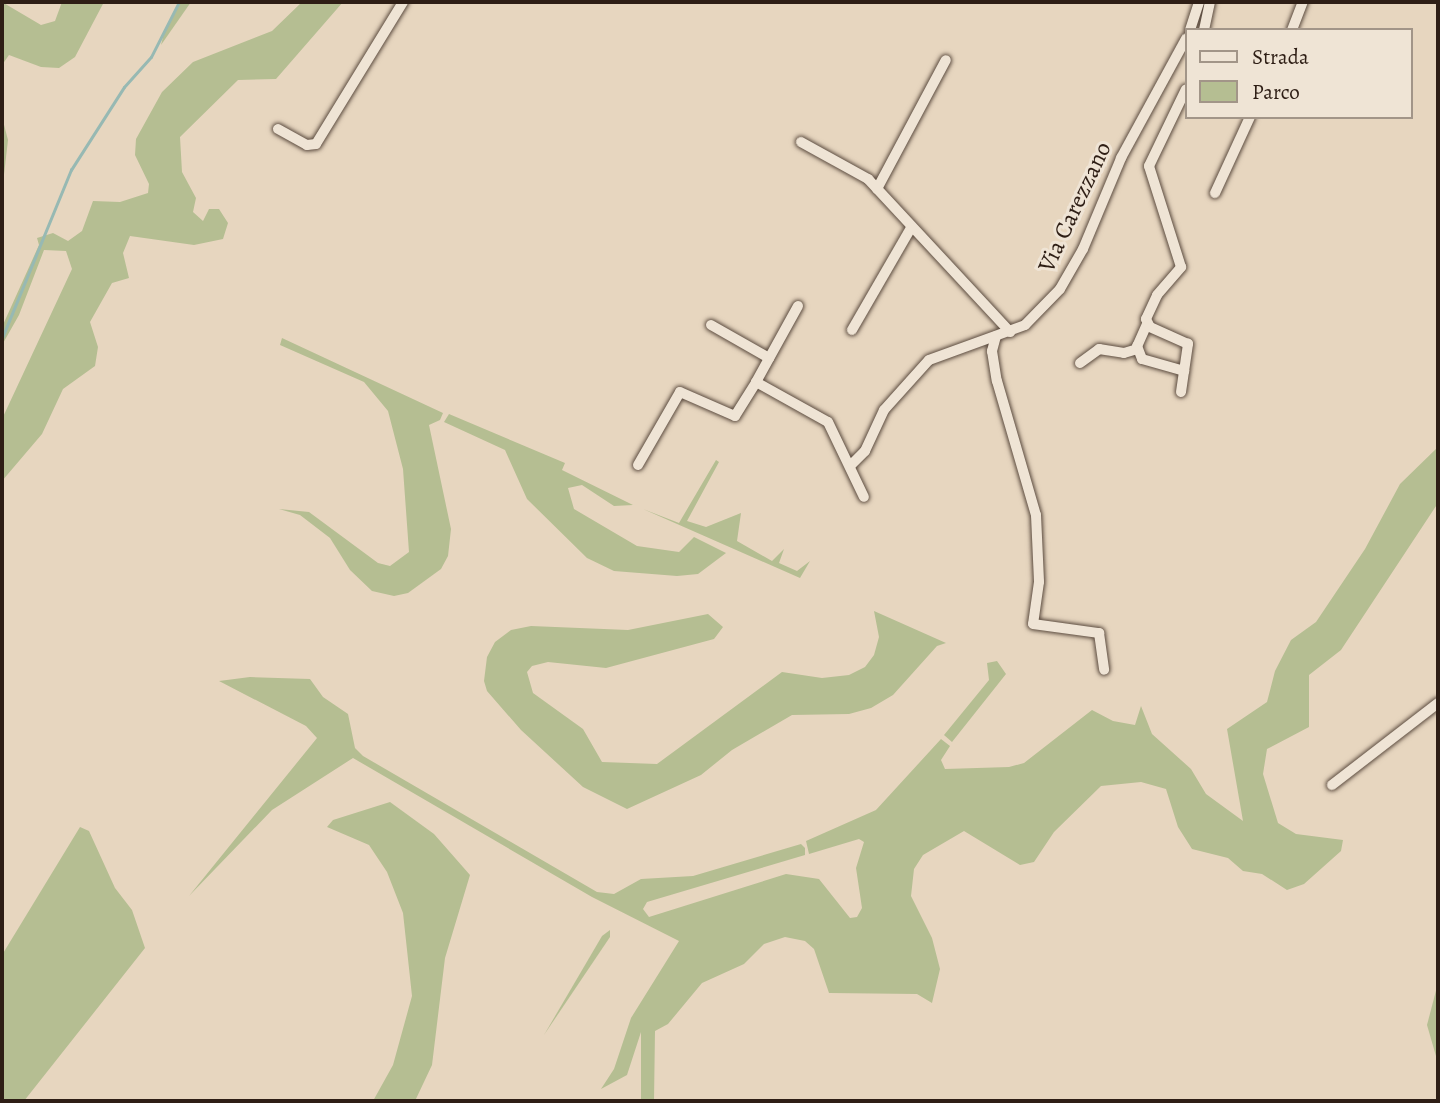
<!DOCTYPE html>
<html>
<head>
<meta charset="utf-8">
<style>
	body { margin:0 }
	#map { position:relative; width:1440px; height:1103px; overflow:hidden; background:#e7d6bf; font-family:Alegreya,serif }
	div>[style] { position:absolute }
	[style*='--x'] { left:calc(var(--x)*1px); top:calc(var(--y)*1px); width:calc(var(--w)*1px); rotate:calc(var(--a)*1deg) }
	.green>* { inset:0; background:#b5be92 }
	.stream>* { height:2.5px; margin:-1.25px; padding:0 1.25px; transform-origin:1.25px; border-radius:1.25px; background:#97b9b3 }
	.roads { filter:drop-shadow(0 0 2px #5c4c40) drop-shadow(0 0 2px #5c4c40) }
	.minor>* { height:10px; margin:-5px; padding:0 5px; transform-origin:5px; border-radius:5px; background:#efe4d5 }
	span { translate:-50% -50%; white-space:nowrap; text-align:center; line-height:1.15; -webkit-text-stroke:6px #efe4d5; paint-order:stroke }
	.street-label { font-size:24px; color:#2e1e15 }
	.frame { position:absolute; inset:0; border:4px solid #2e1e15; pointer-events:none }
	.legend { position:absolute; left:1185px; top:28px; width:228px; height:91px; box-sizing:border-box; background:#efe4d5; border:2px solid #a29588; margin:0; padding:9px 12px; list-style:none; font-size:21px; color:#2e1e15 }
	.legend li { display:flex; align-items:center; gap:14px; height:35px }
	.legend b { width:35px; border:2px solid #a29588 }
</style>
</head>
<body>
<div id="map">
	<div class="green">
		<div style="clip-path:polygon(2px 2px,41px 25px,55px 21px,62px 2px,104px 2px,75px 57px,59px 68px,41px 67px,9px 55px,2px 65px)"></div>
		<div style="clip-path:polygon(181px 2px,191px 2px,161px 45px,164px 33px)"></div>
		<div style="clip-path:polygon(302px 2px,343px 2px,276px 79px,238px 80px,180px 137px,182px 172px,196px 198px,193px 212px,203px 221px,209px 209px,219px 209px,228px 223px,223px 239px,194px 245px,130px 236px,123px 253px,129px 278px,112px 283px,90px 322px,98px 347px,95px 366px,63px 389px,42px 434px,2px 481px,2px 419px,72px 269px,66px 251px,44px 250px,19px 315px,2px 345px,2px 327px,39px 245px,37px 238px,53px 233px,68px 241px,82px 231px,93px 201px,120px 202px,148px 193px,149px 184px,135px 155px,136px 139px,162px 92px,193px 62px,272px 31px)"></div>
		<div style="clip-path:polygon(2px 117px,8px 140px,2px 192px)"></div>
		<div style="clip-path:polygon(282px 338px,443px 413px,440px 420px,429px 425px,451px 529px,448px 556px,441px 569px,408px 593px,394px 596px,372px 591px,350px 570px,330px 538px,300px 515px,279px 509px,309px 512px,378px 563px,390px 566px,409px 552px,403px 469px,388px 411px,364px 382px,280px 345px)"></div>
		<div style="clip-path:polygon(449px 414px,565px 463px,562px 470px,633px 505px,614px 506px,582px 485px,568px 488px,574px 509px,637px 546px,679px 552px,694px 537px,726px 553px,698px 574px,677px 576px,614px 571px,587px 558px,527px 499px,505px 450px,444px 422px)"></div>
		<div style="clip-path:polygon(1438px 447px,1438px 503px,1341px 650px,1309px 675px,1309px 727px,1267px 749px,1263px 774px,1278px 823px,1296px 834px,1343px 840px,1341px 851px,1304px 884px,1287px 890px,1262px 874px,1243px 871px,1228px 858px,1192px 849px,1178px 827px,1166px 789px,1141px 782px,1101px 786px,1054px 832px,1034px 862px,1020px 865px,964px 831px,923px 855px,914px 869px,911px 896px,932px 938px,940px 969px,932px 1003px,917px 994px,829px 993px,814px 949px,805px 941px,785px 937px,764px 944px,744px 964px,702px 983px,668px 1024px,655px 1031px,654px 1101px,641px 1101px,641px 1032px,627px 1075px,601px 1089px,614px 1069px,631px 1018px,679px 941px,592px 897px,353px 758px,272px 810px,189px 896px,317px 738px,306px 726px,219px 681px,250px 677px,310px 679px,323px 697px,348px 714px,355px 748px,363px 756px,597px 892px,614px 894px,641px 879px,693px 876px,801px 844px,805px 848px,805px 855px,647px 902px,643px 909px,649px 917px,786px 874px,819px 879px,850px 918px,857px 917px,862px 908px,856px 868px,864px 842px,859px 839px,809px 854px,806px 841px,876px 810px,941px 739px,950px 746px,941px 760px,945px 769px,1009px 767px,1024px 763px,1092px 710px,1113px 721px,1135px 725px,1141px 706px,1152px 734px,1191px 769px,1206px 794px,1243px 821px,1227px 729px,1267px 702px,1275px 671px,1291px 640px,1316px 622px,1365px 549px,1400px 484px)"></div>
		<div style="clip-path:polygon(716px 460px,719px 462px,687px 521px,706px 527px,741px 513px,737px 541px,772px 561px,784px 549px,779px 563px,797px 571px,810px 561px,800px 578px,643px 509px,679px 523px)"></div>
		<div style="clip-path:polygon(874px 611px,946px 643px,937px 646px,893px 695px,871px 708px,849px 714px,792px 715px,732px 750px,701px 775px,627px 809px,583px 787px,521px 730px,487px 691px,484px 681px,487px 657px,495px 642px,511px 630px,531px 626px,628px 630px,708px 614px,723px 627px,714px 639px,606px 668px,548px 662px,532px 666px,527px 672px,533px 693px,583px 729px,602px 762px,657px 764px,782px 672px,822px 678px,849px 675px,865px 667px,874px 655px,879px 637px)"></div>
		<div style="clip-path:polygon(997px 661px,1006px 674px,952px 742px,944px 735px,989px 680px,987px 663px)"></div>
		<div style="clip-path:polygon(390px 802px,434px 834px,470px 875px,445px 958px,432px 1065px,415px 1101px,373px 1101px,393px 1065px,412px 996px,403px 913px,387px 872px,369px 845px,327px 827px,333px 820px)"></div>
		<div style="clip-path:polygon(80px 827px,89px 831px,115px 888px,132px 910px,145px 948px,24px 1101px,2px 1101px,2px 955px)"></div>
		<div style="clip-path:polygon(610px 930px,610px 937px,544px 1035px,602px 936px)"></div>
		<div style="clip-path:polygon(1438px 983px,1438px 1063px,1427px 1025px)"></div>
	</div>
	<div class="stream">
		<div style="--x:2;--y:338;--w:182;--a:-67.7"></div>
		<div style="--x:71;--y:170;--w:98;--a:-57.4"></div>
		<div style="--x:124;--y:87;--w:40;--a:-48"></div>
		<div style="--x:151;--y:57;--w:62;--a:-63"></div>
	</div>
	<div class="roads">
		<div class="minor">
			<div style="--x:1190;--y:30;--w:29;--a:-72"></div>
			<div style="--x:1204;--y:30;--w:29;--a:-78"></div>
			<div style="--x:1292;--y:30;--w:30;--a:-69"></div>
			<div style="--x:278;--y:129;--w:33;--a:29"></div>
			<div style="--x:307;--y:145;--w:9;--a:-6"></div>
			<div style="--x:316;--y:144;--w:167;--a:-58.5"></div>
			<div style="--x:801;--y:142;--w:77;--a:28.9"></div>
			<div style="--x:868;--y:179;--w:209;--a:47.1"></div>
			<div style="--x:877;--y:189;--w:146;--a:-61.9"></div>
			<div style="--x:1215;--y:193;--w:84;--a:-65.3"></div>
			<div style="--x:798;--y:306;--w:87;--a:118.9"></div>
			<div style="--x:756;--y:382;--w:82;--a:29.1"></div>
			<div style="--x:828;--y:422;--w:83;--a:64.4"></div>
			<div style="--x:1147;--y:324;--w:24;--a:114"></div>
			<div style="--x:1137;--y:346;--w:14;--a:69"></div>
			<div style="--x:1142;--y:359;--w:44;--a:15.9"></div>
			<div style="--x:711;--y:325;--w:67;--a:29.6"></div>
			<div style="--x:852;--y:330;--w:118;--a:-60"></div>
			<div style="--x:996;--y:336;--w:16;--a:105"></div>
			<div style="--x:992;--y:351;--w:30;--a:81"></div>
			<div style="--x:997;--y:381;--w:140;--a:73.8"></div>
			<div style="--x:1036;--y:515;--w:67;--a:87.4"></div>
			<div style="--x:1039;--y:582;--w:42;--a:98.1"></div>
			<div style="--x:1033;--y:624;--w:67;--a:7.8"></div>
			<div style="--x:1099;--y:633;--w:37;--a:82"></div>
			<div style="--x:1080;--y:363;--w:24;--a:-36"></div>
			<div style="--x:1099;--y:349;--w:25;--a:9"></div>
			<div style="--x:1124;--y:353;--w:14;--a:-17"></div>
			<div style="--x:1181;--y:392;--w:49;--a:-81.7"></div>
			<div style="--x:1188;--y:344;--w:42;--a:-155.9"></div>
			<div style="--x:1150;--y:327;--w:9;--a:-117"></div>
			<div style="--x:1146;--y:319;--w:26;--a:-65"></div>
			<div style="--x:1157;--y:295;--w:37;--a:-49"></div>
			<div style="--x:1181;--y:267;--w:106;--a:-107.6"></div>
			<div style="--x:1149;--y:166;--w:85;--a:-64.3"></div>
			<div style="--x:638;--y:465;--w:84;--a:-60.1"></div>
			<div style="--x:680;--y:392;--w:60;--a:23.6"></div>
			<div style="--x:735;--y:416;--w:40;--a:-58"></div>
			<div style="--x:851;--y:465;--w:20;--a:-45"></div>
			<div style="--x:865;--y:451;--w:45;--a:-65.1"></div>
			<div style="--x:884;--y:410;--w:67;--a:-48"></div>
			<div style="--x:929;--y:360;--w:102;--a:-20"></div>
			<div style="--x:1025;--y:325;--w:50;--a:-45.8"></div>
			<div style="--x:1060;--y:289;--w:46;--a:-60.1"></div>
			<div style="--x:1083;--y:249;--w:99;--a:-67.3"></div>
			<div style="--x:1121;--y:158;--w:136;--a:-61.4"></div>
			<div style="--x:1332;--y:785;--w:134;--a:-37.7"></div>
		</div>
	</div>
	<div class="street-label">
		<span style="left:1075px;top:207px;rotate:-65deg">Via Carezzano</span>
	</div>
	<div class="frame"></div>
	<ul class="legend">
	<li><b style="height:9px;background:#efe4d5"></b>Strada</li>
	<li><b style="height:19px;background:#b5be92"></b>Parco</li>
	</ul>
</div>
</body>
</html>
